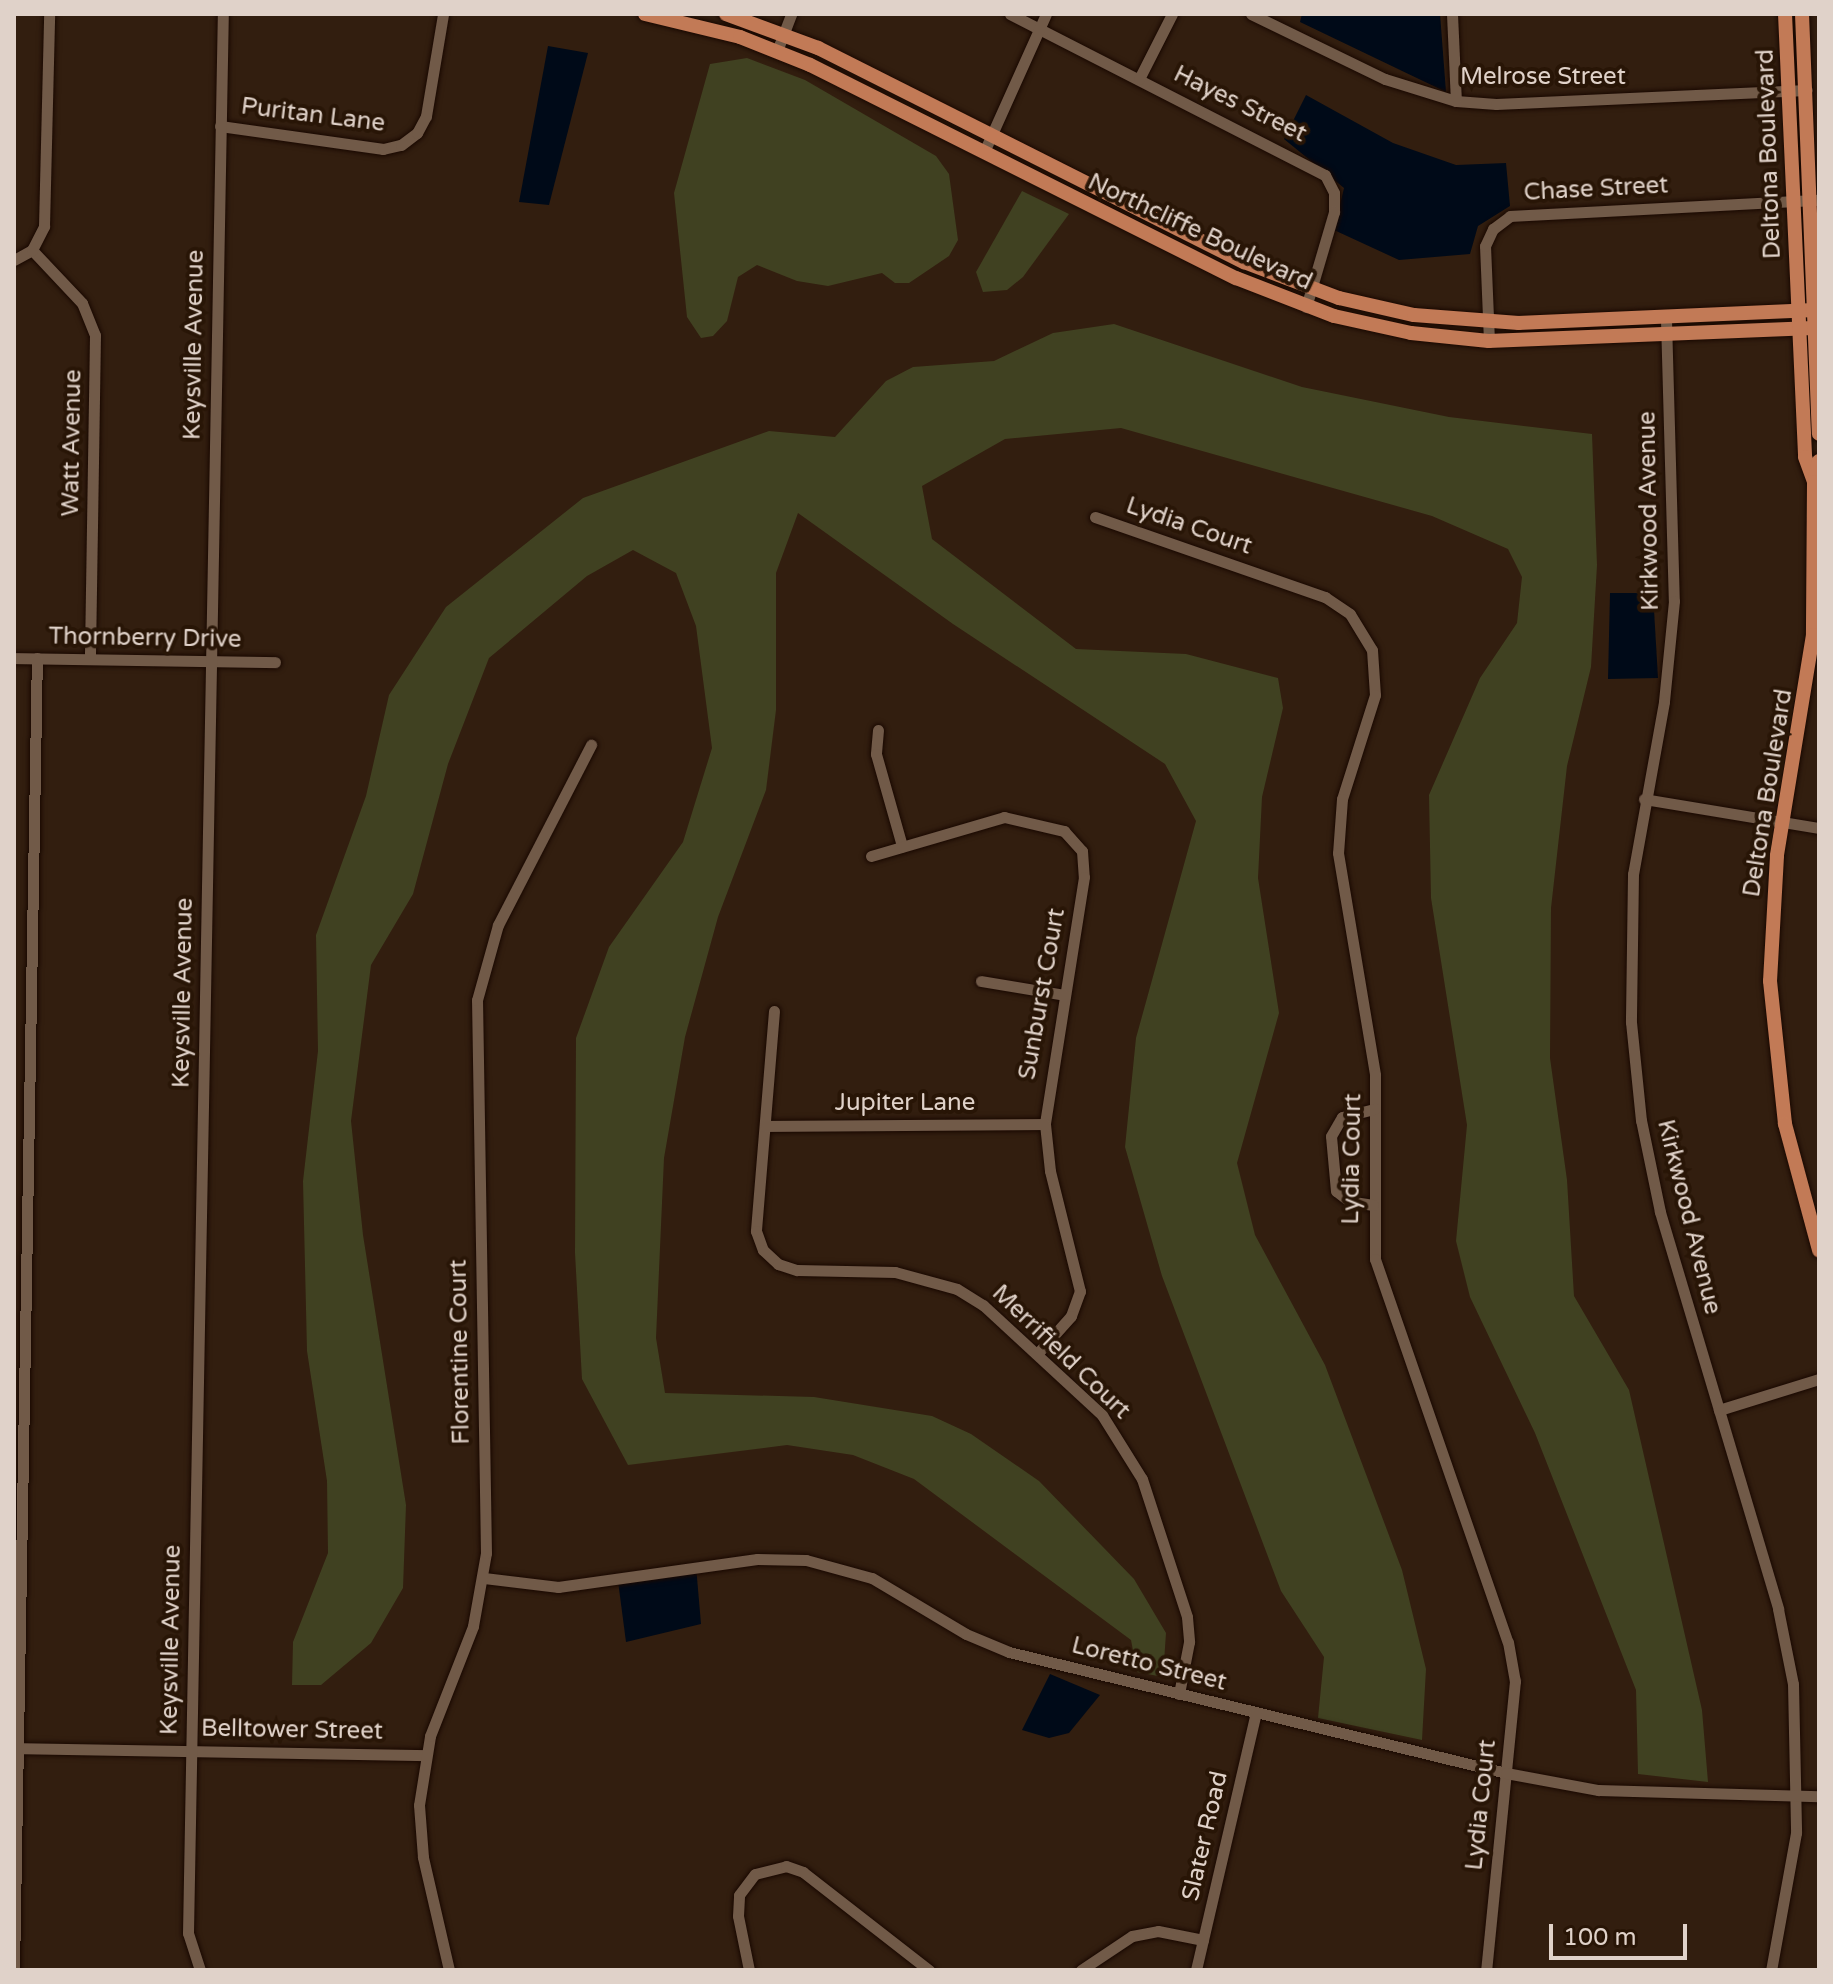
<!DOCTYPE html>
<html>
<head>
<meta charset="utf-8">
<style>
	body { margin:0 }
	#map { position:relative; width:1833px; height:1984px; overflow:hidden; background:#321e0f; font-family:"Varela Round",sans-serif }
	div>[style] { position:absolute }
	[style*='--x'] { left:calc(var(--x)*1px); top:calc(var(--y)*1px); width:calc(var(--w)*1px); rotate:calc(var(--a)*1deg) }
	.green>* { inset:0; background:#404121 }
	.water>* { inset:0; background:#000a18 }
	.roads { filter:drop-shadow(0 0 2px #190800) drop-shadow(0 0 2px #190800) }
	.minor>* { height:11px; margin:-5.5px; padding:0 5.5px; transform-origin:5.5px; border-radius:5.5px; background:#715a48 }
	.major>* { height:14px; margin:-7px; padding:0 7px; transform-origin:7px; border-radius:7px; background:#c27a56 }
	span { translate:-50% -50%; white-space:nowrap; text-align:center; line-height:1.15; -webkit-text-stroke:8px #281506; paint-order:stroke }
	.street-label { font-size:24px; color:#e0d2c9 }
	.frame { position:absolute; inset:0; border:16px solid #e0d2c9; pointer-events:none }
	.scale { position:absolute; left:1549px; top:1924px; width:138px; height:36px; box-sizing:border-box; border:4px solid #e0d2c9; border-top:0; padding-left:10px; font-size:24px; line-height:28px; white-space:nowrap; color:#e0d2c9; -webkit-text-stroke:6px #281506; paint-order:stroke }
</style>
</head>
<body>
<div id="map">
	<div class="green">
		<div style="clip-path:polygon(747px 58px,805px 80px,936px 156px,949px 174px,958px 240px,949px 256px,909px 283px,895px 283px,882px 273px,828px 286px,797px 281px,757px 265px,738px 277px,727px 321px,713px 336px,701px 338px,687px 317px,674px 193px,710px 64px)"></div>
		<div style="clip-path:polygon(1022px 191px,1069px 214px,1023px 277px,1007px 290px,983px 292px,976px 272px)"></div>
		<div style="clip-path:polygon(1114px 324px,1302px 387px,1449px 417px,1592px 434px,1597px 565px,1591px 667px,1567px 766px,1551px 908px,1550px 1058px,1567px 1180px,1574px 1296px,1629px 1390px,1702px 1710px,1708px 1782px,1638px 1774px,1636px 1690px,1535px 1433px,1470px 1297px,1456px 1241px,1467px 1125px,1431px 898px,1429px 795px,1480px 678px,1517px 623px,1522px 577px,1508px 549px,1432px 516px,1121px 428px,1005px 439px,922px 486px,932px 539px,1076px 649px,1186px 654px,1278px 678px,1283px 708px,1262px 797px,1258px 878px,1279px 1013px,1237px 1163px,1255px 1235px,1325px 1365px,1402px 1570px,1426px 1669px,1422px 1740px,1318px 1718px,1324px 1657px,1281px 1591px,1162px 1276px,1125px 1147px,1136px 1038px,1196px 821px,1165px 764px,953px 624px,798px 513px,776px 573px,776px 710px,766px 790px,718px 917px,685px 1037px,664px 1158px,656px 1338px,665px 1393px,814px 1397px,932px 1416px,971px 1434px,1039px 1481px,1134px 1579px,1166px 1633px,1163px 1677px,1137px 1672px,1131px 1640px,914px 1479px,853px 1455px,787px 1445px,628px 1465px,582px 1379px,575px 1253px,576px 1038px,609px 947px,683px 842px,712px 748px,696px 626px,676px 573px,633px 550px,587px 576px,489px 658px,448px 764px,413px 894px,371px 965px,351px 1121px,363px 1235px,406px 1505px,403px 1588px,371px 1643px,321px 1685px,292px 1685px,293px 1642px,328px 1553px,327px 1481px,307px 1351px,303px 1181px,318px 1051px,316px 935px,366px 796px,389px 695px,446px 607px,583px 498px,769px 431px,835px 437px,886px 381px,913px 367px,994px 361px,1053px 333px)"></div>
	</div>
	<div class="water">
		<div style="clip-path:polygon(1302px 14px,1440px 14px,1446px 92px,1300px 22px)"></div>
		<div style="clip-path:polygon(548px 46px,588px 53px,549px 205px,519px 202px)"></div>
		<div style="clip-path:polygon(1306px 95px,1393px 143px,1456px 165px,1506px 163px,1510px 206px,1478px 226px,1470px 254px,1399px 260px,1334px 230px,1344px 188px,1284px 139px)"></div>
		<div style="clip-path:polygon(1610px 593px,1653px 593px,1658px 678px,1608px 679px)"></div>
		<div style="clip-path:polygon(696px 1566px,701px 1624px,626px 1642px,618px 1581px)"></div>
		<div style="clip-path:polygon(1050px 1674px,1100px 1695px,1069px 1733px,1049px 1738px,1022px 1730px)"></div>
	</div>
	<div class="roads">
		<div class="minor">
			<div style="--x:1010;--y:14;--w:354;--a:27.1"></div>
			<div style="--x:1325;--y:175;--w:20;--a:63"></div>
			<div style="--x:1334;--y:193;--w:19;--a:90"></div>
			<div style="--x:1334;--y:212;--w:99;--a:106.4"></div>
			<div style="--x:1251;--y:14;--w:149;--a:25.9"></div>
			<div style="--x:1385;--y:79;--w:74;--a:17.2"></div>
			<div style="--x:1456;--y:101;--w:40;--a:4.3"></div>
			<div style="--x:1496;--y:104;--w:311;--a:-2.6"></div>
			<div style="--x:1452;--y:14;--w:87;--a:87.4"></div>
			<div style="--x:777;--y:51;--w:40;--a:-69"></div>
			<div style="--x:1139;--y:79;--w:73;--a:-63.1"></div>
			<div style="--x:220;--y:126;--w:165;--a:8"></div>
			<div style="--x:383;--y:149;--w:18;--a:-13"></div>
			<div style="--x:401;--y:145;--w:20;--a:-37"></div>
			<div style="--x:417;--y:133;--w:19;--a:-62"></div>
			<div style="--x:426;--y:116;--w:103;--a:-80.5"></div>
			<div style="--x:984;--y:152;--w:151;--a:-65.8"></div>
			<div style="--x:32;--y:250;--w:73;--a:46.7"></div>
			<div style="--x:82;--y:303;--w:35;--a:68"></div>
			<div style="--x:95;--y:335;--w:324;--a:90.9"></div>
			<div style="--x:14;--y:260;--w:21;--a:-29"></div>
			<div style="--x:32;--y:250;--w:27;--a:-63"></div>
			<div style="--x:44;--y:226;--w:212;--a:-88.6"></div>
			<div style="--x:1666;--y:320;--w:281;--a:88.4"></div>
			<div style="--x:1674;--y:601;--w:101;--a:95.7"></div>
			<div style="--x:1664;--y:702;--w:175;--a:100.2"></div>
			<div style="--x:1633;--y:874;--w:148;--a:90.8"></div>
			<div style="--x:1631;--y:1022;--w:99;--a:84.2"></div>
			<div style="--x:1641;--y:1120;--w:94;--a:78.3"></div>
			<div style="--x:1660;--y:1212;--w:414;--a:73.4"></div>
			<div style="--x:1778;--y:1609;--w:76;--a:78.7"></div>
			<div style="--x:1793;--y:1684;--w:149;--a:88.8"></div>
			<div style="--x:1796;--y:1833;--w:139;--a:100.3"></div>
			<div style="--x:1489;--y:341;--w:95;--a:-92.4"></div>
			<div style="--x:1485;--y:246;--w:19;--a:-65"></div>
			<div style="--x:1493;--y:229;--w:21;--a:-37"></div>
			<div style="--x:1510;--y:216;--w:309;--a:-3"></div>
			<div style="--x:1095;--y:517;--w:244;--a:19.2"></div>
			<div style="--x:1325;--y:597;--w:30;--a:34"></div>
			<div style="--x:1350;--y:614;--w:42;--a:58.6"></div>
			<div style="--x:1372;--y:650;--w:45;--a:86.2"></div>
			<div style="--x:1375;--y:695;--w:109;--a:107.6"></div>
			<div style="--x:1342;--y:799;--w:54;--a:94.2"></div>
			<div style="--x:1338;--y:853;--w:225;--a:80.5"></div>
			<div style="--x:1375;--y:1075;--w:184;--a:90"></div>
			<div style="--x:1375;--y:1259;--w:405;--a:70.9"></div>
			<div style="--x:1508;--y:1642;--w:40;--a:80"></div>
			<div style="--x:1515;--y:1681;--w:290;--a:95.7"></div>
			<div style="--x:14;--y:658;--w:261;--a:0.9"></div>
			<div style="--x:878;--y:730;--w:24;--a:95"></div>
			<div style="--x:876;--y:754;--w:96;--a:74.2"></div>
			<div style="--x:1644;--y:799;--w:177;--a:9.4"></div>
			<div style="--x:871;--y:856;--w:139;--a:-16.3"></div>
			<div style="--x:1004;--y:817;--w:62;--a:13.1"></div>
			<div style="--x:1064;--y:831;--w:27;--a:48"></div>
			<div style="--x:1082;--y:851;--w:26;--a:86"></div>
			<div style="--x:1084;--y:877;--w:250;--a:99"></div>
			<div style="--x:1045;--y:1124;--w:47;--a:83.9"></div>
			<div style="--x:1050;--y:1171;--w:124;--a:76"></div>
			<div style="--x:1080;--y:1291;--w:27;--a:110"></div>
			<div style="--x:1071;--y:1316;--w:51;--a:131.8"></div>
			<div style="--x:981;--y:981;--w:85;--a:9.5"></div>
			<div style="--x:774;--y:1011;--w:221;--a:94.7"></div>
			<div style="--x:756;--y:1231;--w:20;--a:70"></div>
			<div style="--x:763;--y:1250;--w:21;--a:43"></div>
			<div style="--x:778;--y:1264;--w:20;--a:18"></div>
			<div style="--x:797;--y:1270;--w:98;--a:1.2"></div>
			<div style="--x:895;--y:1272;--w:64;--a:15.3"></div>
			<div style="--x:957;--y:1289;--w:31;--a:32"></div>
			<div style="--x:983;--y:1305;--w:162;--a:42.7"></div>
			<div style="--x:1102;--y:1415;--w:75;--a:58"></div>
			<div style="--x:1142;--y:1479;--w:145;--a:71.9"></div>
			<div style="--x:1187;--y:1617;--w:25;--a:85"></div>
			<div style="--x:1189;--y:1642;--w:53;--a:100.9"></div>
			<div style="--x:765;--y:1126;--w:280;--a:-0.4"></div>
			<div style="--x:1373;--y:1205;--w:24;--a:-171"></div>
			<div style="--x:1349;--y:1201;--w:16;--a:-142"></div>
			<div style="--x:1336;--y:1191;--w:55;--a:-95.2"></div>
			<div style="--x:1331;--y:1136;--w:22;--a:-60"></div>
			<div style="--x:1342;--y:1117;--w:34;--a:-14"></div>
			<div style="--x:1719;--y:1410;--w:105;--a:-17.2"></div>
			<div style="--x:484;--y:1578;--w:75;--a:6.9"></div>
			<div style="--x:558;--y:1587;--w:201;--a:-8"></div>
			<div style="--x:757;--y:1559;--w:49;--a:1.2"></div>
			<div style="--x:806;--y:1560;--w:68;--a:15.3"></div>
			<div style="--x:872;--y:1578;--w:109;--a:30.8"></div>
			<div style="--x:966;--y:1634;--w:47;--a:22.7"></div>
			<div style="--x:1009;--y:1652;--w:512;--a:13.68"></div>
			<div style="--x:1506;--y:1773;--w:94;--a:10.5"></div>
			<div style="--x:1598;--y:1790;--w:221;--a:1.6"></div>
			<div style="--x:14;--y:1748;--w:411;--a:1"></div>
			<div style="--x:14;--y:1970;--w:1312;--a:-89"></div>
			<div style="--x:200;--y:1970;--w:39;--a:-108"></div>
			<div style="--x:188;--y:1933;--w:1919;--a:-88.96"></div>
			<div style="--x:449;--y:1970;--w:116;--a:-103"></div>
			<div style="--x:423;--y:1857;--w:52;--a:-94.4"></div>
			<div style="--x:419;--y:1805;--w:70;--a:-80.9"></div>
			<div style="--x:430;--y:1736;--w:118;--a:-68.6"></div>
			<div style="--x:473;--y:1626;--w:74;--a:-79.9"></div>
			<div style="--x:486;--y:1553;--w:553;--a:-90.93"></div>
			<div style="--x:477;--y:1000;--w:78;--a:-74.4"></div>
			<div style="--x:498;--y:925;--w:203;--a:-62.7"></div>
			<div style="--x:749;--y:1970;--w:55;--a:-101.5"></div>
			<div style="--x:738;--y:1916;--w:21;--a:-87"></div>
			<div style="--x:739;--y:1895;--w:26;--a:-53"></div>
			<div style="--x:755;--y:1874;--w:32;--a:-14"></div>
			<div style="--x:786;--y:1866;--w:18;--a:19"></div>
			<div style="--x:803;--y:1872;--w:160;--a:37.9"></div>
			<div style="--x:1081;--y:1970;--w:61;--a:-33.7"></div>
			<div style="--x:1132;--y:1936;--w:26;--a:-11"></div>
			<div style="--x:1158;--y:1931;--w:46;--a:11.3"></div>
			<div style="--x:1196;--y:1970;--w:264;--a:-76.9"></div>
		</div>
		<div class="major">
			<div style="--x:645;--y:14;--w:98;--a:13.6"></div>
			<div style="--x:740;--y:37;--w:75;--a:21.8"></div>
			<div style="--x:810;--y:65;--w:476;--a:26.6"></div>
			<div style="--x:1236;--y:278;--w:105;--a:21.2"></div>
			<div style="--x:1334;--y:316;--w:79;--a:12.4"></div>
			<div style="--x:1411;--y:333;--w:78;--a:5.9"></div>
			<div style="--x:1489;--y:341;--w:330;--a:-2.3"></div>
			<div style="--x:726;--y:14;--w:98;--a:20.3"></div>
			<div style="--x:818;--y:48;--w:477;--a:26.7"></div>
			<div style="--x:1244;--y:262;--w:102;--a:20.8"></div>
			<div style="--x:1339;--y:298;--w:77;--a:12.8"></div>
			<div style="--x:1414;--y:315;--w:105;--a:4.4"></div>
			<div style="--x:1519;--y:323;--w:300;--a:-2.5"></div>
			<div style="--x:1785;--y:14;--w:443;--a:87.4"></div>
			<div style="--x:1805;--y:457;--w:27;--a:70"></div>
			<div style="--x:1802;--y:14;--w:420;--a:87.7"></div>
			<div style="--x:1819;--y:461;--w:22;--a:103"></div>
			<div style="--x:1814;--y:482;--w:153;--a:90.4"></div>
			<div style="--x:1813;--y:635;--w:224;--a:99.3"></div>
			<div style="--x:1777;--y:856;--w:125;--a:93.2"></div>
			<div style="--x:1770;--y:981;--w:144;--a:84"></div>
			<div style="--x:1785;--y:1124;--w:131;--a:74.9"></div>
		</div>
	</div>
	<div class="street-label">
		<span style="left:1543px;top:77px">Melrose Street</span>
		<span style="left:1240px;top:104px;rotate:26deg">Hayes Street</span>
		<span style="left:313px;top:115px;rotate:7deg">Puritan Lane</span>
		<span style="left:1769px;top:154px;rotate:-92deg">Deltona Boulevard</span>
		<span style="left:1596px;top:189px;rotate:-3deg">Chase Street</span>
		<span style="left:1200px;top:232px;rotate:25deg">Northcliffe Boulevard</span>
		<span style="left:194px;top:345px;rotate:-89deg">Keysville Avenue</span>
		<span style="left:72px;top:443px;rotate:-89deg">Watt Avenue</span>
		<span style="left:1649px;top:511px;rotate:-91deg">Kirkwood Avenue</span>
		<span style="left:1189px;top:526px;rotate:19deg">Lydia Court</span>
		<span style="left:145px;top:638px;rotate:1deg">Thornberry Drive</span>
		<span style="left:1768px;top:793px;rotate:-81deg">Deltona Boulevard</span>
		<span style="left:183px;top:993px;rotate:-89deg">Keysville Avenue</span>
		<span style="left:1042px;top:994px;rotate:-80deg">Sunburst Court</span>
		<span style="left:905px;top:1103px">Jupiter Lane</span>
		<span style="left:1352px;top:1159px;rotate:-89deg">Lydia Court</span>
		<span style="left:1689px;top:1217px;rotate:76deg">Kirkwood Avenue</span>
		<span style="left:460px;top:1352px;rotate:-91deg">Florentine Court</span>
		<span style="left:1061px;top:1352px;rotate:44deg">Merrifield Court</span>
		<span style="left:171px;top:1640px;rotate:-89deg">Keysville Avenue</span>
		<span style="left:1149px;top:1664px;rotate:14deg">Loretto Street</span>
		<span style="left:292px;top:1730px;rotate:1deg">Belltower Street</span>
		<span style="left:1481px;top:1805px;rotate:-84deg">Lydia Court</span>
		<span style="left:1205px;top:1836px;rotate:-77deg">Slater Road</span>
	</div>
	<div class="frame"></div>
	<div class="scale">100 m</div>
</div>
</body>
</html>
